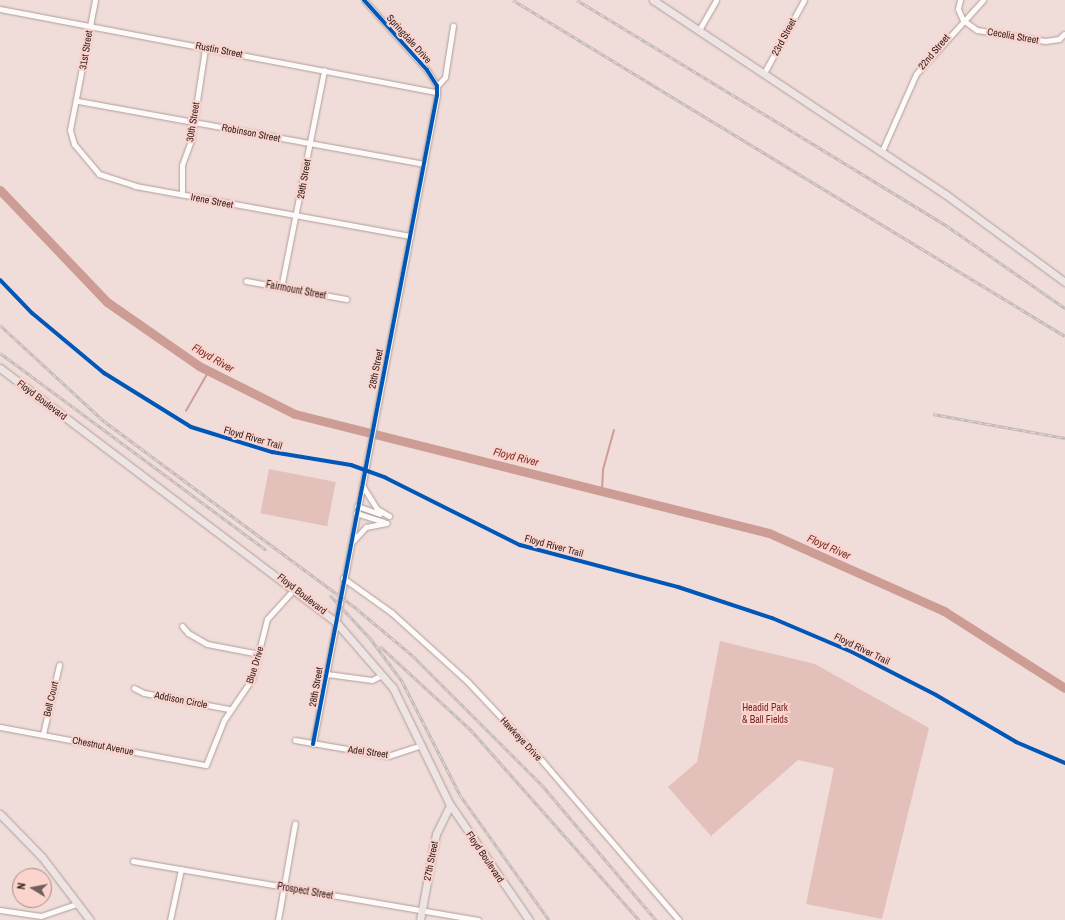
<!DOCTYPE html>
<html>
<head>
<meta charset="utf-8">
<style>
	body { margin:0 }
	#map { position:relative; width:1065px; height:920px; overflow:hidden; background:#f0dcd8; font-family:"Archivo Narrow",sans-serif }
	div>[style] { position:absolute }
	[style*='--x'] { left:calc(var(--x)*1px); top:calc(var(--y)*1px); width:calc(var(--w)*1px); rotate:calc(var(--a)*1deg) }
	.green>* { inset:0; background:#e4c0bb; transform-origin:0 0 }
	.stream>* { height:1.5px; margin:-0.75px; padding:0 0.75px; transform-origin:0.75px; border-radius:0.75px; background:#cc9c95 }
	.river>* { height:9px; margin:-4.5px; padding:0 4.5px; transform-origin:4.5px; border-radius:4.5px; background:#cc9c95 }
	.roads { filter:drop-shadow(0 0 1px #ad9e9c) drop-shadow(0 0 1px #ad9e9c) }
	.minor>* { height:5px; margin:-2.5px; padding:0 2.5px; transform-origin:2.5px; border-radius:2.5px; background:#fdfaf9 }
	.major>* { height:7px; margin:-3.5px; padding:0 3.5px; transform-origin:3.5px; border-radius:3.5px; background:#eee4e3 }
	.rail>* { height:3px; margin-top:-1.5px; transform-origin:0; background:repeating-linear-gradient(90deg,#fbd4ce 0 4.5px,#bdb8b8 0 9px); box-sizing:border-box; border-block:1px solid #bdb8b8 }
	.cycleway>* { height:4px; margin:-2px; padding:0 2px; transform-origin:2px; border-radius:2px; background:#0057b8 }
	span { translate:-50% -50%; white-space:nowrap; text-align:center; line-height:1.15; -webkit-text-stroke:4px #fbd4ce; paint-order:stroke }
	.street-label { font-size:10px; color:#2b1d1b }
	.park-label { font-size:10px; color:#752924 }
	.water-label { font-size:11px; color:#7a2d27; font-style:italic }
	.north { position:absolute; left:12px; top:868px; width:40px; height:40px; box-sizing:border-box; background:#fbd4ce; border:1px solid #a88b86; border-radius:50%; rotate:280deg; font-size:11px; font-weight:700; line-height:16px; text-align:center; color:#2b1d1b }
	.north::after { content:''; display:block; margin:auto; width:14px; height:18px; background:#70605d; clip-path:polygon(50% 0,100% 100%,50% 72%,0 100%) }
</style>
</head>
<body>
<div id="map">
	<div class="green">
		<div style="left:269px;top:469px;width:68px;height:45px;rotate:11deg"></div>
		<div style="clip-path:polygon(720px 641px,815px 664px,929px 728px,882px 919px,806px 904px,834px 768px,798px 760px,711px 836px,668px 787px,697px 762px)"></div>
	</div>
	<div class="stream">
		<div style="--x:186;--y:411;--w:46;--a:-60.1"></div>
		<div style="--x:602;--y:490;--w:20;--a:-87"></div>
		<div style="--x:603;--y:470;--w:41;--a:-74.6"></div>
	</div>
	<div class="river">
		<div style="--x:0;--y:190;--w:155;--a:46.3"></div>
		<div style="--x:107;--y:302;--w:112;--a:34.8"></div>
		<div style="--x:199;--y:366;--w:107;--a:26.6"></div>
		<div style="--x:295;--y:414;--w:489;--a:14.1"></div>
		<div style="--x:769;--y:533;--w:192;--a:24"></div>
		<div style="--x:944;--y:611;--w:143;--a:32.5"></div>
	</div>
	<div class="roads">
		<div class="minor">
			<div style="--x:95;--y:0;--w:132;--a:100.9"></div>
			<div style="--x:70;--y:130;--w:15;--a:74"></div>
			<div style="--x:74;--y:144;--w:39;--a:50"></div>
			<div style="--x:99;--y:174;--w:38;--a:18"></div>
			<div style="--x:135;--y:186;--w:280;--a:10.3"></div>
			<div style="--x:960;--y:0;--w:9;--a:103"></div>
			<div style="--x:958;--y:9;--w:12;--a:66"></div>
			<div style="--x:963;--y:20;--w:17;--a:36"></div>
			<div style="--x:977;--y:30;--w:69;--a:9.2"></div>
			<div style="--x:1045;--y:41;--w:14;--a:-8"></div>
			<div style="--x:1059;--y:39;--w:7;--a:-45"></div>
			<div style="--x:0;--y:9;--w:445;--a:10.8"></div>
			<div style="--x:699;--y:30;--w:34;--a:-60"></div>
			<div style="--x:764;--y:73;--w:83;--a:-61.3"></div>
			<div style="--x:437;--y:86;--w:12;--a:-48"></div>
			<div style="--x:445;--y:77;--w:52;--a:-81.1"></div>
			<div style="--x:78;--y:101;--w:352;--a:10.3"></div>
			<div style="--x:882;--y:151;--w:84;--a:-66.2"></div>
			<div style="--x:916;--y:74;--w:100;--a:-47.8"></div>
			<div style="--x:182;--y:194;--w:29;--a:-90"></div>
			<div style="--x:182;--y:165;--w:27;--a:-70"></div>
			<div style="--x:191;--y:140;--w:93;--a:-81.3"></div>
			<div style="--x:246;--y:281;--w:102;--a:10.2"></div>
			<div style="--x:281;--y:288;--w:222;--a:-78.8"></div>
			<div style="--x:362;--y:485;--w:28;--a:58"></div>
			<div style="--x:377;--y:509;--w:14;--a:30"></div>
			<div style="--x:357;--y:506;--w:24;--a:19"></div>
			<div style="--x:356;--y:513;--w:29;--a:18"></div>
			<div style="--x:351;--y:543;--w:22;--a:-47"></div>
			<div style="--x:366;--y:527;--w:21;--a:-11"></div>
			<div style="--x:343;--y:578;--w:60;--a:35.5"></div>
			<div style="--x:392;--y:613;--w:103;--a:42.2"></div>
			<div style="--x:468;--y:682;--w:110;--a:46.8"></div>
			<div style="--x:543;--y:762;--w:208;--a:49.3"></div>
			<div style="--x:182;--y:626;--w:9;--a:49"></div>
			<div style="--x:188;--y:633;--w:22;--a:30"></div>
			<div style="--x:207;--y:644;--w:53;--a:10.9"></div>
			<div style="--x:327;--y:674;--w:45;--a:7.6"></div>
			<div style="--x:372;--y:680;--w:11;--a:-27"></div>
			<div style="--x:134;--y:688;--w:11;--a:27"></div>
			<div style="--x:144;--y:693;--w:86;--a:10.7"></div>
			<div style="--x:0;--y:727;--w:209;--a:10.5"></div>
			<div style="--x:206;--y:765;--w:48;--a:-68.2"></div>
			<div style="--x:224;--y:720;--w:50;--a:-55.7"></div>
			<div style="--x:252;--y:679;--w:62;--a:-76"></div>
			<div style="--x:267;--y:619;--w:42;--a:-47.9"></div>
			<div style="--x:43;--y:734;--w:71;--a:-76.9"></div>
			<div style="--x:295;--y:740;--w:94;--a:9.8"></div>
			<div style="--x:388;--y:756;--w:35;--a:-18"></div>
			<div style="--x:313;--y:744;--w:661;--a:-79.18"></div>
			<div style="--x:437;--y:95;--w:9;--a:-90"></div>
			<div style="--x:437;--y:86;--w:19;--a:-122"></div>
			<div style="--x:427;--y:70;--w:94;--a:-132"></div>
			<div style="--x:133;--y:861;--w:350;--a:9.7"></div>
			<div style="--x:0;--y:910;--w:41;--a:8.3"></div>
			<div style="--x:41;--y:916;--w:36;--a:-19"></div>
			<div style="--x:170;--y:920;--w:52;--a:-77.8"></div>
			<div style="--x:278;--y:920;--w:98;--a:-80.1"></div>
		</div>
		<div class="major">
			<div style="--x:653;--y:0;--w:351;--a:33.6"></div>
			<div style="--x:945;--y:194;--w:149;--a:36.3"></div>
			<div style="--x:0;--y:368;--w:420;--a:37.1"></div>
			<div style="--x:335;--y:621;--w:89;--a:49.1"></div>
			<div style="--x:393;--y:688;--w:128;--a:64"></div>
			<div style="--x:449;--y:803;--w:142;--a:55.6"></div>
			<div style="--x:0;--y:814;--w:60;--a:45.7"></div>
			<div style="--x:42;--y:857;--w:79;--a:52.7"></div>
			<div style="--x:420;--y:920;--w:87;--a:-79.5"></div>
			<div style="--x:436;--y:834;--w:32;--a:-64"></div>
		</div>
	</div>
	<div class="rail">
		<div style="--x:513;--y:0;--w:646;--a:31.33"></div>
		<div style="--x:577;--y:0;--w:434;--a:31.4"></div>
		<div style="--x:947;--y:226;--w:144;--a:34.8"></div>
		<div style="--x:0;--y:325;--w:142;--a:42.7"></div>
		<div style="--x:104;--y:421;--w:315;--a:36.6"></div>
		<div style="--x:357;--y:609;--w:73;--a:40"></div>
		<div style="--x:413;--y:656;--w:182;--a:45"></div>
		<div style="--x:542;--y:785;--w:177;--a:49.8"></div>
		<div style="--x:0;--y:353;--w:331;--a:36.5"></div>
		<div style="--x:933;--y:414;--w:134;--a:10.3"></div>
		<div style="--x:330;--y:595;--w:59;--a:47.1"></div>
		<div style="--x:370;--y:638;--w:54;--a:53.3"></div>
		<div style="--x:402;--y:681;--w:128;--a:63"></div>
		<div style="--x:460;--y:795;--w:153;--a:54.5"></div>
		<div style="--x:380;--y:646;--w:124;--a:42.7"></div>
		<div style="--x:471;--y:730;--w:254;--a:48.5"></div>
	</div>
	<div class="cycleway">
		<div style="--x:0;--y:280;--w:46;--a:45.9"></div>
		<div style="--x:32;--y:313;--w:94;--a:39.8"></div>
		<div style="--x:104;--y:373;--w:102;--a:31.8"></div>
		<div style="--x:191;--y:427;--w:85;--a:17.2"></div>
		<div style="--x:272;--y:452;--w:80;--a:9.3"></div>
		<div style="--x:351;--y:465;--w:37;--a:20"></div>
		<div style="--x:386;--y:478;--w:150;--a:26.6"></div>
		<div style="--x:520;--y:545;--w:163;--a:14.9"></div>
		<div style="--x:678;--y:587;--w:99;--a:18.3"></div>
		<div style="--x:772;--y:618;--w:87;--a:23"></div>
		<div style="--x:852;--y:652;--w:94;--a:27.1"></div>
		<div style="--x:936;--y:695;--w:93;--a:30.4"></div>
		<div style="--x:1016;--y:742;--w:53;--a:23.2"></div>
		<div style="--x:313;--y:744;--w:661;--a:-79.18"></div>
		<div style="--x:437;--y:95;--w:9;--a:-90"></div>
		<div style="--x:437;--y:86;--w:19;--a:-122"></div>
		<div style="--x:427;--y:70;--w:94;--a:-132"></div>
	</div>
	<div class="street-label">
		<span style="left:1013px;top:36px;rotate:10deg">Cecelia Street</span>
		<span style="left:784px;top:37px;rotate:-62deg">23rd Street</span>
		<span style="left:409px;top:39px;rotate:48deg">Springdale Drive</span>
		<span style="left:86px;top:50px;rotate:-81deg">31st Street</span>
		<span style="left:219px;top:50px;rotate:11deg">Rustin Street</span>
		<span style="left:934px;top:52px;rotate:-50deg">22nd Street</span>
		<span style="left:193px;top:122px;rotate:-81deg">30th Street</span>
		<span style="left:251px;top:133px;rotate:11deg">Robinson Street</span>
		<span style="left:304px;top:179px;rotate:-80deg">29th Street</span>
		<span style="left:212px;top:201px;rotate:11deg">Irene Street</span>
		<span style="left:296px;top:290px;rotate:11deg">Fairmount Street</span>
		<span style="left:376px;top:369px;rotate:-79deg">28th Street</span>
		<span style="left:42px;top:400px;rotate:37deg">Floyd Boulevard</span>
		<span style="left:253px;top:438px;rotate:16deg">Floyd River Trail</span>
		<span style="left:554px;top:546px;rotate:15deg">Floyd River Trail</span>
		<span style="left:302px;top:594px;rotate:38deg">Floyd Boulevard</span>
		<span style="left:862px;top:649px;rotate:26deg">Floyd River Trail</span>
		<span style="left:255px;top:665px;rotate:-73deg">Blue Drive</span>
		<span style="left:316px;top:687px;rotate:-80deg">28th Street</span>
		<span style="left:51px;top:699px;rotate:-77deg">Bell Court</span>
		<span style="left:181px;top:700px;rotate:11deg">Addison Circle</span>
		<span style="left:521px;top:739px;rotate:47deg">Hawkeye Drive</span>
		<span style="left:103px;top:746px;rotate:11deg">Chestnut Avenue</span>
		<span style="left:368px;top:752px;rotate:8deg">Adel Street</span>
		<span style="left:485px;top:857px;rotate:56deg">Floyd Boulevard</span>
		<span style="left:431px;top:861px;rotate:-79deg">27th Street</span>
		<span style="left:305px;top:891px;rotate:10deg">Prospect Street</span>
	</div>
	<div class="park-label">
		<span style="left:765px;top:713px">Headid Park<br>&amp; Ball Fields</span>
	</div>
	<div class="water-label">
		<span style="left:213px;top:358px;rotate:30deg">Floyd River</span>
		<span style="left:516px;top:457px;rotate:14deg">Floyd River</span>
		<span style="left:829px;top:547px;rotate:24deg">Floyd River</span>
	</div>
	<div class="north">N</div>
</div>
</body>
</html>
